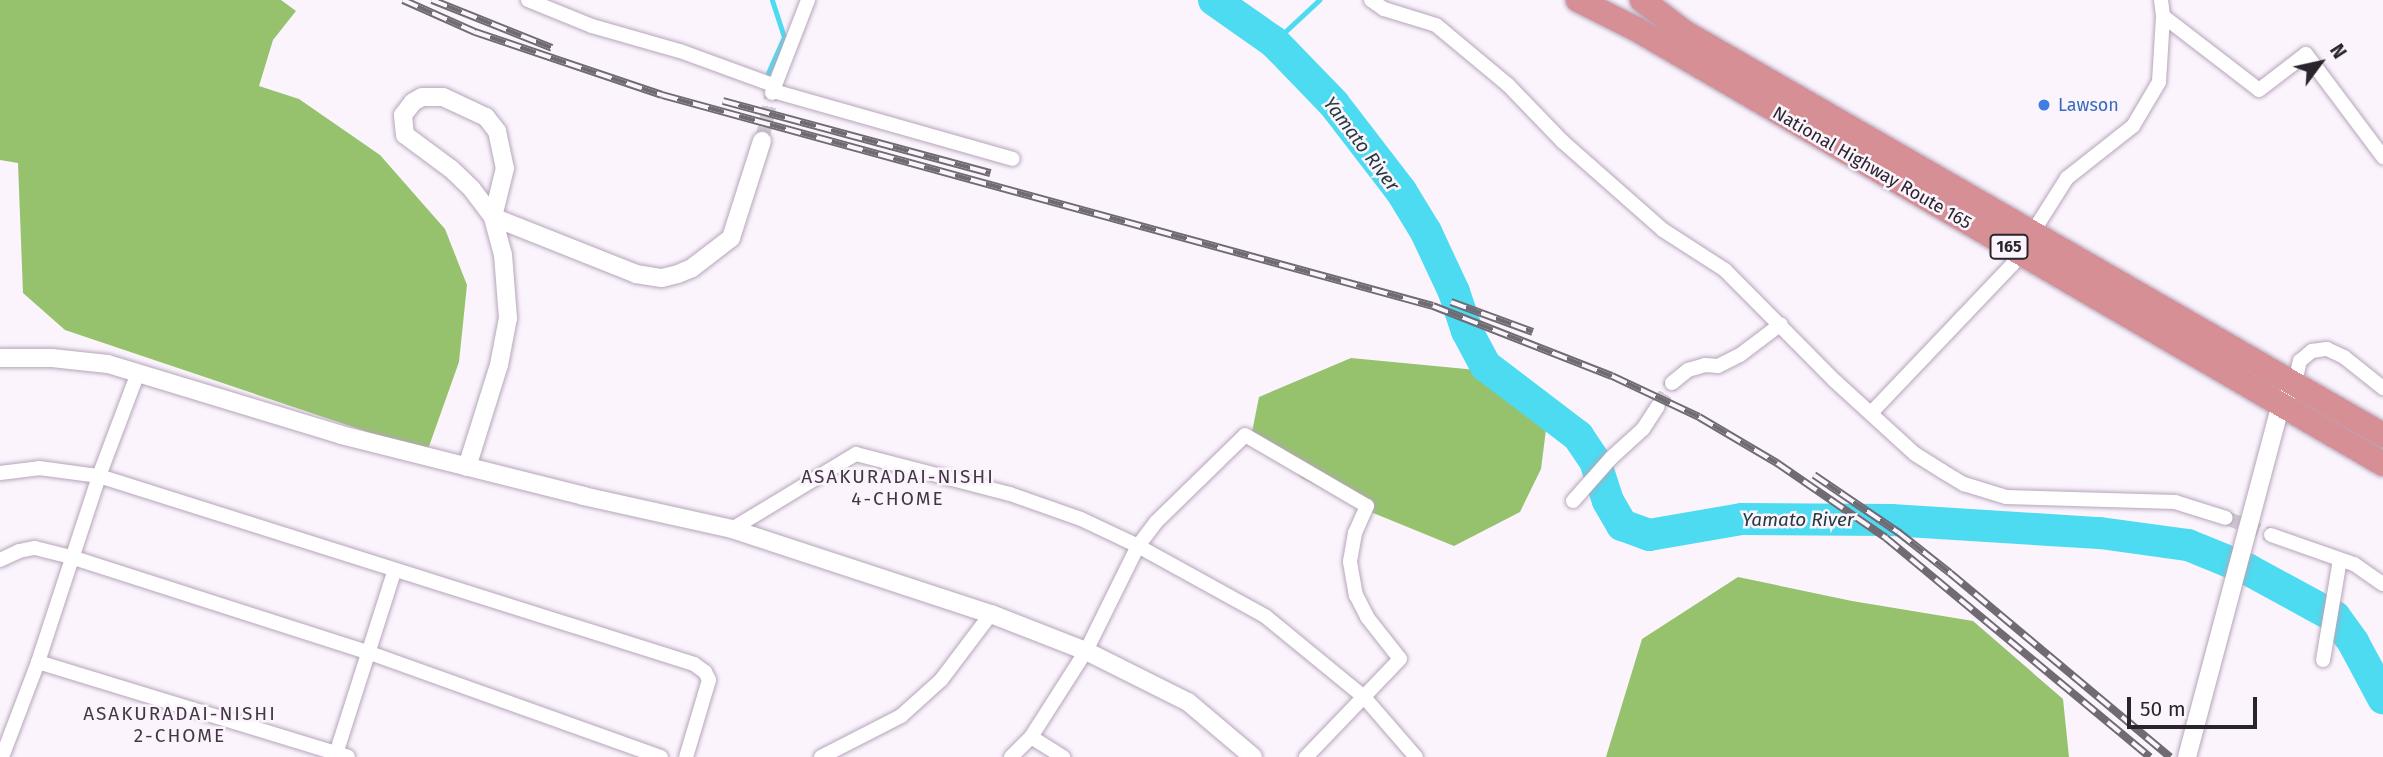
<!DOCTYPE html>
<html>
<head>
<meta charset="utf-8">
<style>
	body { margin:0 }
	#map { position:relative; width:2383px; height:757px; overflow:hidden; background:#fbf4fd; font-family:"Fira Sans",sans-serif }
	div>[style] { position:absolute }
	[style*='--x'] { left:calc(var(--x)*1px); top:calc(var(--y)*1px); width:calc(var(--w)*1px); rotate:calc(var(--a)*1deg) }
	.forest>* { inset:0; background:#96c26e }
	.stream>* { height:5px; margin:-2.5px; padding:0 2.5px; transform-origin:2.5px; border-radius:2.5px; background:#4cdbf0 }
	.river>* { height:32px; margin:-16px; padding:0 16px; transform-origin:16px; border-radius:16px; background:#4cdbf0 }
	.minor-tunnel>* { height:14px; margin-top:-7px; transform-origin:0; background:repeating-linear-gradient(90deg,#d1cad3 0 14px,transparent 0 21px) }
	.roads { filter:drop-shadow(0 0 2px #b6a5b9) drop-shadow(0 0 2px #b6a5b9) }
	.minor>* { height:14px; margin:-7px; padding:0 7px; transform-origin:7px; border-radius:7px; background:#fff }
	.tertiary>* { height:18px; margin:-9px; padding:0 9px; transform-origin:9px; border-radius:9px; background:#fff }
	.trunk>* { height:24px; margin:-12px; padding:0 12px; transform-origin:12px; border-radius:12px; background:#d68f94 }
	.rail>* { height:8px; margin-top:-4px; transform-origin:0; background:repeating-linear-gradient(90deg,#fbf4fd 0 16px,#706a72 0 32px); box-sizing:border-box; border-block:2px solid #706a72 }
	.dots>* { width:19px; height:19px; translate:-50% -50%; box-sizing:border-box; border:4px solid #fbf4fd; border-radius:50% }
	span { translate:-50% -50%; white-space:nowrap; text-align:center; line-height:1.15; -webkit-text-stroke:5px #fbf4fd; paint-order:stroke }
	.shield-label span { padding:2px 5px; background:#fbf4fd; border:2px solid; border-radius:5px; -webkit-text-stroke-width:0 }
	.shield-label { font-size:16px; color:#2a242c; font-weight:700 }
	.shop-label { font-size:18px; color:#366cbe }
	.left { translate:0 -50%; text-align:left }
	.street-label { font-size:18px; color:#2a242c }
	.water-label { font-size:19px; color:#243c3f; font-style:italic }
	.neighbourhood-label { font-size:19px; color:#443646; letter-spacing:2px }
	.north { position:absolute; left:2285px; top:28px; width:70px; height:70px; -webkit-text-stroke:5px #fbf4fd; paint-order:stroke; rotate:57deg; font-size:19px; font-weight:700; line-height:28px; text-align:center; color:#2a242c }
	.north::after { content:''; display:block; margin:auto; width:24px; height:32px; background:#2a242c; clip-path:polygon(50% 0,100% 100%,50% 72%,0 100%) }
	.scale { position:absolute; left:2127px; top:697px; width:130px; height:32px; box-sizing:border-box; border:4px solid #2a242c; border-top:0; padding-left:9px; font-size:21px; line-height:24px; white-space:nowrap; color:#2a242c; -webkit-text-stroke:5px #fbf4fd; paint-order:stroke }
</style>
</head>
<body>
<div id="map">
	<div class="forest">
		<div style="clip-path:polygon(0 0,281px 0,296px 11px,273px 40px,259px 86px,299px 99px,380px 155px,445px 229px,467px 285px,459px 362px,427px 452px,65px 330px,23px 293px,18px 163px,0 160px)"></div>
		<div style="clip-path:polygon(1351px 358px,1508px 373px,1549px 406px,1541px 469px,1520px 512px,1454px 546px,1361px 508px,1302px 478px,1252px 432px,1259px 397px)"></div>
		<div style="clip-path:polygon(1738px 577px,1852px 601px,1973px 621px,2063px 699px,2069px 757px,1606px 757px,1642px 639px)"></div>
	</div>
	<div class="stream">
		<div style="--x:1274;--y:42;--w:62;--a:-43"></div>
		<div style="--x:768;--y:73;--w:39;--a:-66"></div>
		<div style="--x:784;--y:37;--w:39;--a:-108"></div>
	</div>
	<div class="river">
		<div style="--x:1214;--y:0;--w:73;--a:35"></div>
		<div style="--x:1274;--y:42;--w:86;--a:45.9"></div>
		<div style="--x:1334;--y:104;--w:110;--a:52.4"></div>
		<div style="--x:1401;--y:191;--w:48;--a:58.6"></div>
		<div style="--x:1426;--y:232;--w:66;--a:65"></div>
		<div style="--x:1454;--y:292;--w:41;--a:71.6"></div>
		<div style="--x:1467;--y:331;--w:40;--a:62"></div>
		<div style="--x:1486;--y:366;--w:116;--a:37.3"></div>
		<div style="--x:1578;--y:436;--w:30;--a:56"></div>
		<div style="--x:1595;--y:461;--w:42;--a:72"></div>
		<div style="--x:1608;--y:501;--w:28;--a:60"></div>
		<div style="--x:1622;--y:525;--w:29;--a:20"></div>
		<div style="--x:1649;--y:535;--w:94;--a:-9.8"></div>
		<div style="--x:1742;--y:519;--w:149;--a:0.4"></div>
		<div style="--x:1891;--y:520;--w:209;--a:3.6"></div>
		<div style="--x:2100;--y:533;--w:89;--a:7.8"></div>
		<div style="--x:2188;--y:545;--w:64;--a:22.1"></div>
		<div style="--x:2247;--y:569;--w:100;--a:28.6"></div>
		<div style="--x:2335;--y:617;--w:31;--a:54"></div>
		<div style="--x:2353;--y:642;--w:64;--a:61.8"></div>
	</div>
	<div class="minor-tunnel">
		<div style="--x:762;--y:141;--w:49;--a:-78.2"></div>
		<div style="--x:1658;--y:406;--w:27;--a:-59"></div>
		<div style="--x:2226;--y:518;--w:48;--a:20.7"></div>
	</div>
	<div class="roads">
		<div class="minor">
			<div style="--x:528;--y:0;--w:69;--a:22.1"></div>
			<div style="--x:592;--y:26;--w:91;--a:15.9"></div>
			<div style="--x:680;--y:51;--w:99;--a:20.1"></div>
			<div style="--x:1371;--y:0;--w:16;--a:35"></div>
			<div style="--x:1384;--y:9;--w:54;--a:17.1"></div>
			<div style="--x:1436;--y:25;--w:94;--a:39.8"></div>
			<div style="--x:1508;--y:85;--w:78;--a:46"></div>
			<div style="--x:1562;--y:141;--w:135;--a:41.4"></div>
			<div style="--x:1663;--y:230;--w:74;--a:32.8"></div>
			<div style="--x:1725;--y:270;--w:156;--a:45.3"></div>
			<div style="--x:1835;--y:381;--w:108;--a:42.4"></div>
			<div style="--x:1915;--y:454;--w:32;--a:32"></div>
			<div style="--x:1942;--y:471;--w:26;--a:31"></div>
			<div style="--x:1964;--y:484;--w:44;--a:17.2"></div>
			<div style="--x:2006;--y:497;--w:169;--a:1.7"></div>
			<div style="--x:2175;--y:502;--w:53;--a:17.4"></div>
			<div style="--x:2163;--y:16;--w:121;--a:37.6"></div>
			<div style="--x:2259;--y:90;--w:59;--a:-37.5"></div>
			<div style="--x:2306;--y:54;--w:129;--a:53.2"></div>
			<div style="--x:773;--y:91;--w:249;--a:15.8"></div>
			<div style="--x:772;--y:93;--w:100;--a:-68.8"></div>
			<div style="--x:2295;--y:382;--w:22;--a:-77"></div>
			<div style="--x:2300;--y:361;--w:16;--a:-40"></div>
			<div style="--x:2312;--y:351;--w:15;--a:-8"></div>
			<div style="--x:2327;--y:349;--w:19;--a:25"></div>
			<div style="--x:2344;--y:357;--w:50;--a:38.5"></div>
			<div style="--x:1672;--y:383;--w:21;--a:-39"></div>
			<div style="--x:1688;--y:370;--w:18;--a:-16"></div>
			<div style="--x:1705;--y:365;--w:13;--a:4"></div>
			<div style="--x:1718;--y:366;--w:25;--a:-27"></div>
			<div style="--x:1740;--y:355;--w:51;--a:-37.1"></div>
			<div style="--x:1871;--y:413;--w:204;--a:-46.4"></div>
			<div style="--x:2012;--y:265;--w:103;--a:-57.7"></div>
			<div style="--x:2067;--y:178;--w:84;--a:-38.2"></div>
			<div style="--x:2133;--y:126;--w:51;--a:-59.4"></div>
			<div style="--x:2159;--y:82;--w:66;--a:-86.5"></div>
			<div style="--x:2163;--y:16;--w:16;--a:-97"></div>
			<div style="--x:0;--y:473;--w:39;--a:-7"></div>
			<div style="--x:39;--y:468;--w:61;--a:7.6"></div>
			<div style="--x:99;--y:476;--w:624;--a:17.53"></div>
			<div style="--x:694;--y:664;--w:14;--a:36"></div>
			<div style="--x:705;--y:672;--w:9;--a:63"></div>
			<div style="--x:709;--y:680;--w:80;--a:106.6"></div>
			<div style="--x:1573;--y:501;--w:57;--a:-48.5"></div>
			<div style="--x:1611;--y:458;--w:43;--a:-42.2"></div>
			<div style="--x:1643;--y:429;--w:27;--a:-57"></div>
			<div style="--x:732;--y:529;--w:145;--a:-31.2"></div>
			<div style="--x:856;--y:454;--w:159;--a:14.6"></div>
			<div style="--x:1010;--y:494;--w:75;--a:19.4"></div>
			<div style="--x:1081;--y:519;--w:63;--a:25.3"></div>
			<div style="--x:1138;--y:546;--w:145;--a:28.9"></div>
			<div style="--x:1265;--y:616;--w:128;--a:39.3"></div>
			<div style="--x:1364;--y:697;--w:79;--a:49.1"></div>
			<div style="--x:2271;--y:535;--w:88;--a:19.3"></div>
			<div style="--x:2354;--y:564;--w:35;--a:35"></div>
			<div style="--x:0;--y:560;--w:21;--a:-25"></div>
			<div style="--x:19;--y:551;--w:16;--a:-11"></div>
			<div style="--x:35;--y:548;--w:37;--a:14"></div>
			<div style="--x:71;--y:557;--w:314;--a:17.8"></div>
			<div style="--x:370;--y:653;--w:309;--a:19.7"></div>
			<div style="--x:2323;--y:660;--w:101;--a:-80.4"></div>
			<div style="--x:38;--y:662;--w:324;--a:17"></div>
			<div style="--x:1031;--y:737;--w:38;--a:32"></div>
			<div style="--x:2;--y:757;--w:102;--a:-69.2"></div>
			<div style="--x:38;--y:662;--w:196;--a:-71.8"></div>
			<div style="--x:99;--y:476;--w:110;--a:-69.3"></div>
			<div style="--x:335;--y:757;--w:194;--a:-72.3"></div>
			<div style="--x:821;--y:757;--w:90;--a:-27.1"></div>
			<div style="--x:901;--y:716;--w:54;--a:-42"></div>
			<div style="--x:941;--y:680;--w:83;--a:-52.9"></div>
			<div style="--x:1011;--y:757;--w:28;--a:-45"></div>
			<div style="--x:1031;--y:737;--w:102;--a:-57.4"></div>
			<div style="--x:1086;--y:651;--w:117;--a:-63.7"></div>
			<div style="--x:1138;--y:546;--w:30;--a:-53"></div>
			<div style="--x:1156;--y:522;--w:124;--a:-44.3"></div>
			<div style="--x:1245;--y:435;--w:141;--a:30.2"></div>
			<div style="--x:1367;--y:506;--w:30;--a:114"></div>
			<div style="--x:1355;--y:533;--w:29;--a:100"></div>
			<div style="--x:1350;--y:562;--w:34;--a:80"></div>
			<div style="--x:1356;--y:595;--w:25;--a:63"></div>
			<div style="--x:1367;--y:617;--w:53;--a:51.8"></div>
			<div style="--x:1400;--y:659;--w:136;--a:133.8"></div>
		</div>
		<div class="tertiary">
			<div style="--x:493;--y:217;--w:154;--a:21.7"></div>
			<div style="--x:636;--y:274;--w:26;--a:9"></div>
			<div style="--x:662;--y:278;--w:16;--a:-14"></div>
			<div style="--x:678;--y:274;--w:15;--a:-23"></div>
			<div style="--x:692;--y:268;--w:49;--a:-37.6"></div>
			<div style="--x:731;--y:238;--w:102;--a:-72.3"></div>
			<div style="--x:0;--y:358;--w:52;--a:0"></div>
			<div style="--x:52;--y:358;--w:56;--a:6.1"></div>
			<div style="--x:108;--y:364;--w:244;--a:16.9"></div>
			<div style="--x:341;--y:435;--w:250;--a:14.1"></div>
			<div style="--x:583;--y:496;--w:153;--a:12.5"></div>
			<div style="--x:732;--y:529;--w:273;--a:18.2"></div>
			<div style="--x:991;--y:614;--w:102;--a:21.3"></div>
			<div style="--x:1086;--y:651;--w:114;--a:26.6"></div>
			<div style="--x:1188;--y:702;--w:85;--a:40.2"></div>
			<div style="--x:467;--y:467;--w:107;--a:-72.6"></div>
			<div style="--x:499;--y:365;--w:48;--a:-79.2"></div>
			<div style="--x:508;--y:318;--w:63;--a:-94.5"></div>
			<div style="--x:503;--y:255;--w:39;--a:-105"></div>
			<div style="--x:493;--y:217;--w:35;--a:-127"></div>
			<div style="--x:472;--y:189;--w:29;--a:-136"></div>
			<div style="--x:451;--y:169;--w:57;--a:-143.5"></div>
			<div style="--x:405;--y:135;--w:20;--a:-96"></div>
			<div style="--x:403;--y:115;--w:16;--a:-52"></div>
			<div style="--x:413;--y:102;--w:10;--a:-29"></div>
			<div style="--x:422;--y:97;--w:21;--a:0"></div>
			<div style="--x:443;--y:97;--w:47;--a:24.9"></div>
			<div style="--x:486;--y:117;--w:18;--a:52"></div>
			<div style="--x:497;--y:131;--w:38;--a:78"></div>
			<div style="--x:505;--y:168;--w:50;--a:103.8"></div>
			<div style="--x:2187;--y:757;--w:365;--a:-75.1"></div>
			<div style="--x:2281;--y:404;--w:9;--a:-58"></div>
		</div>
		<div class="trunk">
			<div style="--x:1578;--y:0;--w:65;--a:26.6"></div>
			<div style="--x:1636;--y:29;--w:864;--a:30.21"></div>
			<div style="--x:1642;--y:0;--w:53;--a:37.3"></div>
			<div style="--x:1684;--y:32;--w:807;--a:29.97"></div>
		</div>
	</div>
	<div class="rail">
		<div style="--x:403;--y:0;--w:79;--a:24"></div>
		<div style="--x:475;--y:32;--w:197;--a:18.6"></div>
		<div style="--x:662;--y:95;--w:799;--a:15.31"></div>
		<div style="--x:1433;--y:306;--w:192;--a:21.4"></div>
		<div style="--x:1612;--y:376;--w:96;--a:25.2"></div>
		<div style="--x:1699;--y:417;--w:91;--a:30.5"></div>
		<div style="--x:1777;--y:463;--w:132;--a:34.5"></div>
		<div style="--x:1886;--y:538;--w:343;--a:39.7"></div>
		<div style="--x:432;--y:0;--w:129;--a:21.8"></div>
		<div style="--x:723;--y:101;--w:277;--a:15.1"></div>
		<div style="--x:1451;--y:302;--w:87;--a:20.1"></div>
		<div style="--x:1814;--y:475;--w:102;--a:34.2"></div>
		<div style="--x:1898;--y:532;--w:66;--a:38.3"></div>
		<div style="--x:1950;--y:573;--w:287;--a:39.9"></div>
	</div>
	<div class="dots">
		<div style="left:2044px;top:105px;background:#3f7fe0"></div>
	</div>
	<div class="shield-label">
		<span style="left:2009px;top:247px">165</span>
	</div>
	<div class="shop-label">
		<span class="left" style="left:2058px;top:105px">Lawson</span>
	</div>
	<div class="street-label">
		<span style="left:1872px;top:168px;rotate:30deg">National Highway Route 165</span>
	</div>
	<div class="water-label">
		<span style="left:1361px;top:144px;rotate:53deg">Yamato River</span>
		<span style="left:1798px;top:520px">Yamato River</span>
	</div>
	<div class="neighbourhood-label">
		<span style="left:898px;top:488px">ASAKURADAI-NISHI<br>4-CHOME</span>
		<span style="left:180px;top:725px">ASAKURADAI-NISHI<br>2-CHOME</span>
	</div>
	<div class="north">N</div>
	<div class="scale">50 m</div>
</div>
</body>
</html>
